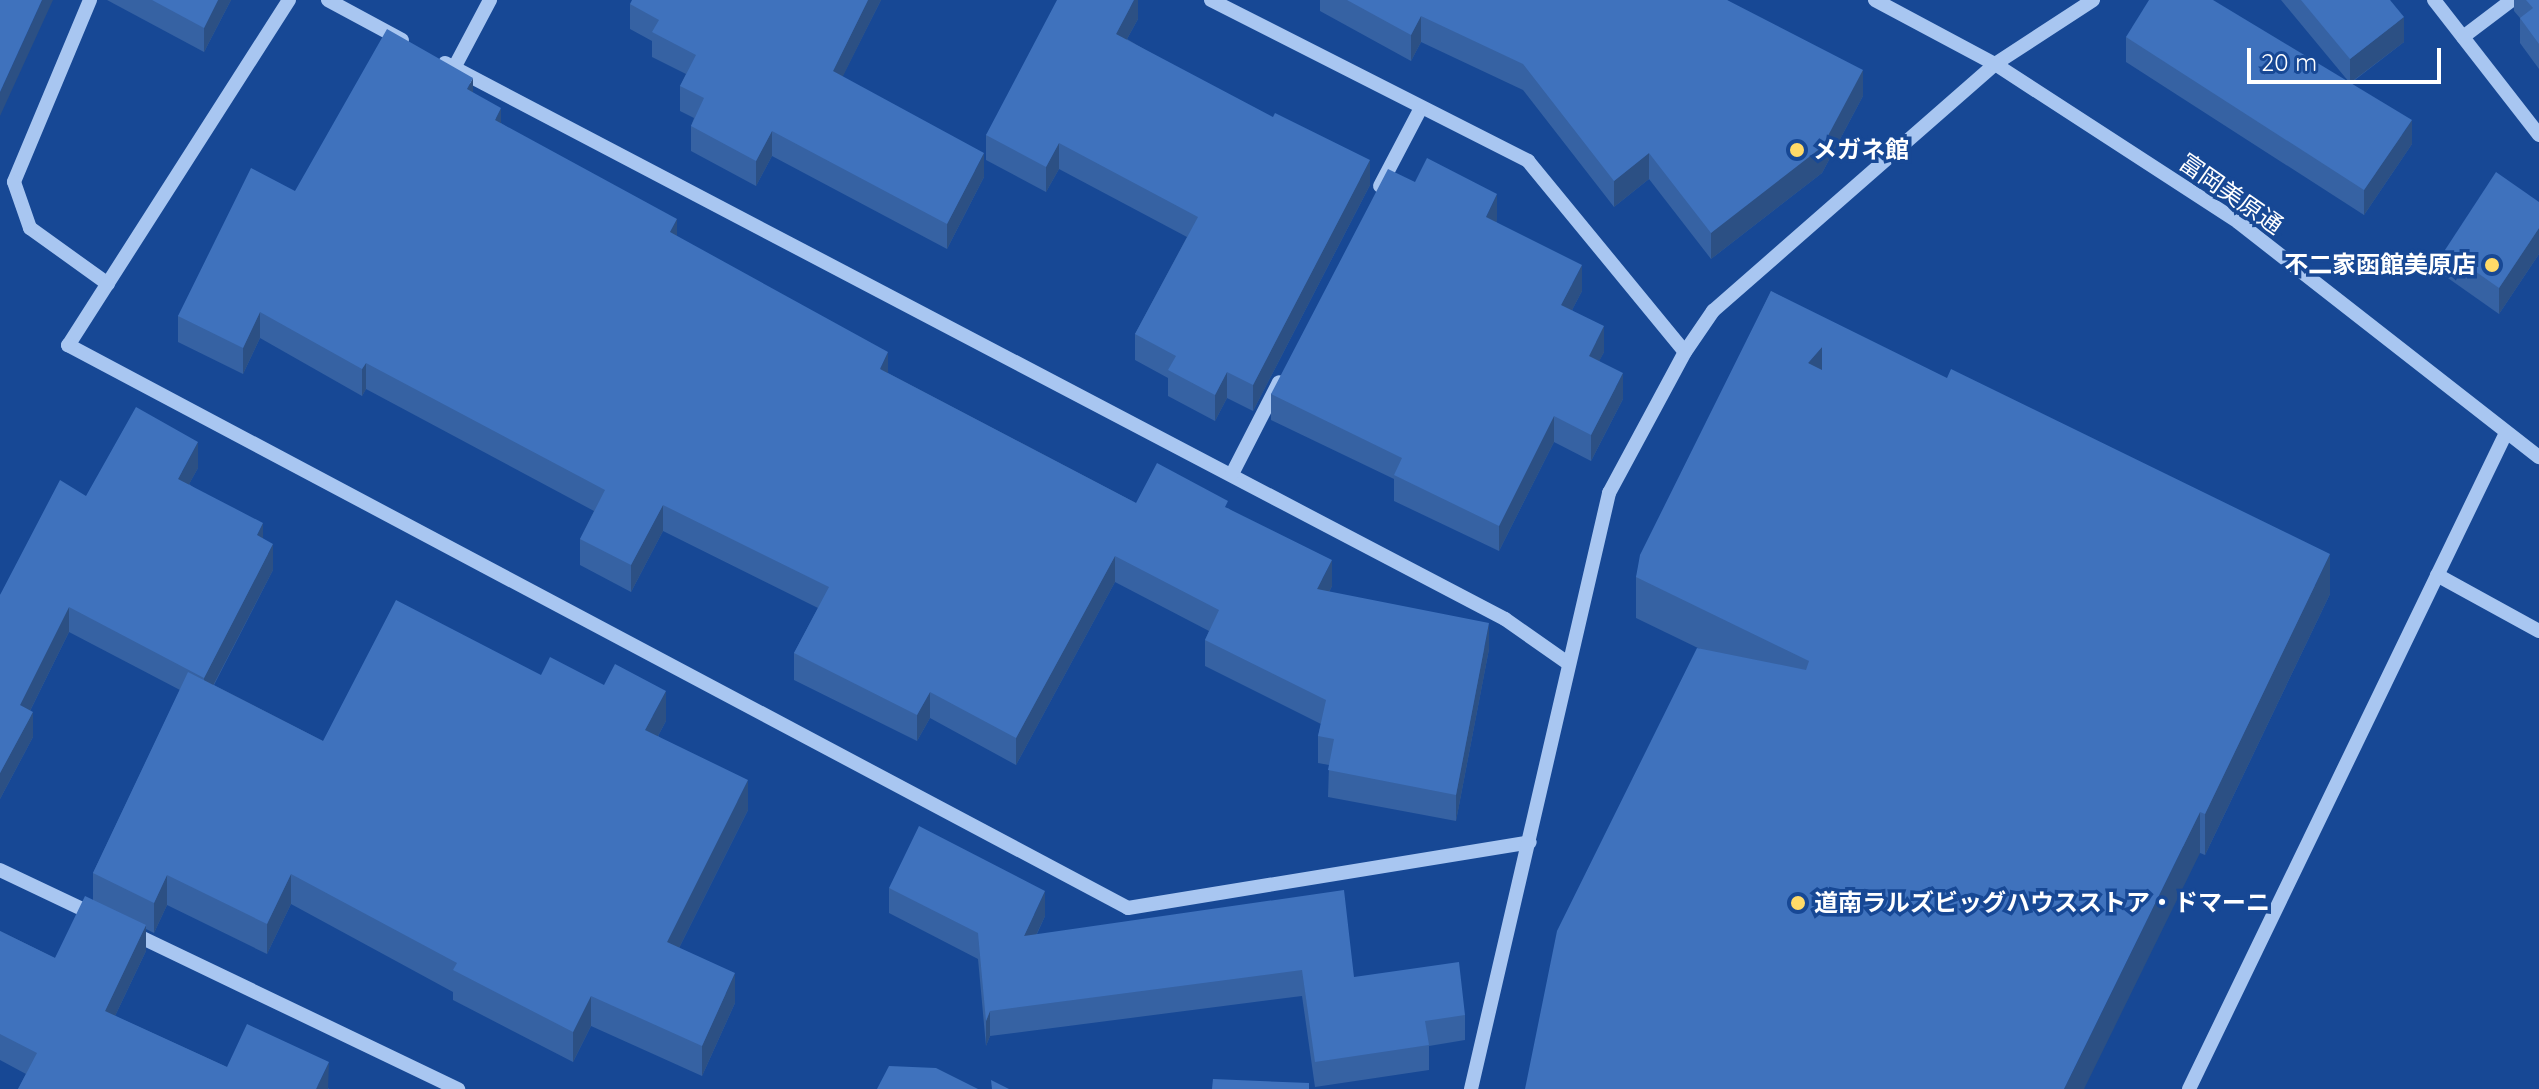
<!DOCTYPE html>
<html>
<head>
<meta charset="utf-8">
<style>
	body { margin:0 }
	#map { position:relative; width:2539px; height:1089px; overflow:hidden; background:#174895; font-family:Quicksand,"Noto Sans JP",sans-serif }
	div>[style] { position:absolute }
	[style*='--x'] { left:calc(var(--x)*1px); top:calc(var(--y)*1px); width:calc(var(--w)*1px); rotate:calc(var(--a)*1deg) }
	.minor>* { height:14px; margin:-7px; padding:0 7px; transform-origin:7px; border-radius:7px; background:#a8c6f1 }
	.wall>* { inset:0; background:#3662a3 }
	.shaded-wall>* { inset:0; background:#2c5084 }
	.building>* { inset:0; background:#3f72bd }
	.dots>* { width:22px; height:22px; translate:-50% -50%; box-sizing:border-box; border:4px solid #174895; border-radius:50% }
	span { translate:-50% -50%; white-space:nowrap; text-align:center; line-height:1.15; -webkit-text-stroke:7px #174895; paint-order:stroke }
	.poi-label { font-size:24px; color:#fff; font-weight:700 }
	.left { translate:0 -50%; text-align:left }
	.right { translate:-100% -50%; text-align:right }
	.street-label { font-size:24px; color:#fff }
	.scale { position:absolute; left:2247px; top:48px; width:194px; height:36px; box-sizing:border-box; border:4px solid #fff; border-top:0; padding-left:10px; font-size:24px; line-height:28px; white-space:nowrap; color:#fff; -webkit-text-stroke:6px #174895; paint-order:stroke }
</style>
</head>
<body>
<div id="map">
	<div class="minor">
		<div style="--x:90;--y:0;--w:197;--a:112.7"></div>
		<div style="--x:14;--y:182;--w:49;--a:70.8"></div>
		<div style="--x:30;--y:228;--w:96;--a:35.7"></div>
		<div style="--x:289;--y:0;--w:410;--a:122.6"></div>
		<div style="--x:68;--y:345;--w:1200;--a:27.97"></div>
		<div style="--x:1128;--y:908;--w:407;--a:-9.3"></div>
		<div style="--x:328;--y:0;--w:84;--a:28.4"></div>
		<div style="--x:1211;--y:0;--w:356;--a:26.9"></div>
		<div style="--x:1528;--y:161;--w:247;--a:50.6"></div>
		<div style="--x:1875;--y:0;--w:136;--a:28.1"></div>
		<div style="--x:1995;--y:64;--w:290;--a:33"></div>
		<div style="--x:2238;--y:222;--w:382;--a:38"></div>
		<div style="--x:2434;--y:0;--w:171;--a:52.1"></div>
		<div style="--x:2463;--y:37;--w:61;--a:-37.1"></div>
		<div style="--x:445;--y:63;--w:1197;--a:27.68"></div>
		<div style="--x:1505;--y:619;--w:78;--a:35.1"></div>
		<div style="--x:454;--y:68;--w:77;--a:-62.1"></div>
		<div style="--x:1380;--y:186;--w:88;--a:-62.3"></div>
		<div style="--x:1232;--y:474;--w:103;--a:-62.9"></div>
		<div style="--x:2437;--y:575;--w:116;--a:28.8"></div>
		<div style="--x:0;--y:870;--w:107;--a:25.4"></div>
		<div style="--x:130;--y:932;--w:364;--a:25.6"></div>
		<div style="--x:1471;--y:1089;--w:612;--a:-76.96"></div>
		<div style="--x:1609;--y:493;--w:160;--a:-61.7"></div>
		<div style="--x:1685;--y:352;--w:50;--a:-55.7"></div>
		<div style="--x:1713;--y:311;--w:375;--a:-41.2"></div>
		<div style="--x:1995;--y:64;--w:117;--a:-33.1"></div>
		<div style="--x:2189;--y:1089;--w:729;--a:-64.21"></div>
	</div>
	<div class="wall">
		<div style="clip-path:polygon(107px 0,231px 0,204px 52px)"></div>
		<div style="clip-path:polygon(881px 0,842px 77px,984px 177px,947px 249px,772px 156px,756px 186px,691px 151px,691px 126px,694px 118px,680px 111px,680px 86px,686px 74px,652px 57px,652px 41px,630px 29px,630px 4px)"></div>
		<div style="clip-path:polygon(1138px 0,1138px 19px,1127px 39px,1370px 185px,1253px 411px,1227px 398px,1215px 421px,1168px 396px,1168px 378px,1135px 360px,1135px 334px,1187px 237px,1059px 169px,1046px 192px,986px 160px,986px 135px)"></div>
		<div style="clip-path:polygon(1320px 0,1727px 0,1863px 96px,1822px 173px,1711px 259px,1649px 179px,1614px 207px,1523px 90px,1421px 42px,1411px 61px,1320px 11px)"></div>
		<div style="clip-path:polygon(2281px 0,2390px 0,2404px 42px,2351px 83px,2412px 144px,2364px 215px,2126px 62px,2126px 37px,2349px 82px)"></div>
		<div style="clip-path:polygon(2514px 0,2539px 0,2539px 69px,2520px 43px,2520px 18px,2514px 11px)"></div>
		<div style="clip-path:polygon(473px 93px,501px 123px,888px 373px,1136px 503px,1228px 508px,1332px 586px,1329px 592px,1489px 649px,1456px 821px,1328px 797px,1329px 765px,1318px 763px,1318px 736px,1321px 724px,1205px 666px,1205px 640px,1209px 631px,1115px 582px,1016px 765px,930px 718px,917px 741px,794px 680px,794px 653px,818px 608px,663px 531px,631px 592px,580px 565px,580px 539px,594px 511px,366px 389px,362px 396px,260px 338px,243px 374px,178px 342px,178px 316px,295px 191px)"></div>
		<div style="clip-path:polygon(2539px 202px,2539px 254px,2499px 314px,2445px 276px,2445px 250px)"></div>
		<div style="clip-path:polygon(1497px 220px,1496px 222px,1582px 291px,1572px 310px,1604px 352px,1599px 361px,1623px 399px,1591px 461px,1554px 442px,1499px 551px,1394px 501px,1394px 479px,1271px 420px,1271px 394px)"></div>
		<div style="clip-path:polygon(1771px 291px,2330px 594px,2205px 855px,1700px 649px,1636px 618px,1636px 577px)"></div>
		<div style="clip-path:polygon(198px 468px,189px 484px,263px 539px,273px 570px,214px 685px,323px 741px,541px 675px,666px 721px,658px 736px,748px 810px,679px 948px,735px 1003px,702px 1076px,591px 1026px,573px 1062px,453px 1000px,453px 992px,291px 904px,267px 954px,167px 905px,154px 933px,146px 929px,146px 951px,115px 1016px,227px 1067px,329px 1088px,328px 1089px,18px 1089px,26px 1074px,0 1060px,0 931px,55px 958px,93px 900px,93px 873px,180px 690px,69px 632px,30px 711px,33px 737px,0 799px,0 595px,86px 496px)"></div>
		<div style="clip-path:polygon(889px 888px,1045px 916px,1037px 934px,1354px 977px,1465px 1015px,1465px 1040px,1429px 1046px,1429px 1070px,1315px 1087px,1302px 996px,990px 1036px,986px 1046px,978px 959px,889px 913px)"></div>
	</div>
	<div class="shaded-wall">
		<div style="clip-path:polygon(42px 0,53px 0,0 116px,0 92px)"></div>
		<div style="clip-path:polygon(218px 0,231px 0,204px 52px,204px 28px)"></div>
		<div style="clip-path:polygon(868px 0,881px 0,833px 96px,833px 71px)"></div>
		<div style="clip-path:polygon(1134px 0,1138px 0,1138px 19px,1116px 59px,1116px 34px)"></div>
		<div style="clip-path:polygon(1421px 16px,1421px 42px,1411px 61px,1411px 35px)"></div>
		<div style="clip-path:polygon(2404px 17px,2404px 42px,2350px 83px,2350px 59px)"></div>
		<div style="clip-path:polygon(1863px 70px,1863px 96px,1822px 173px,1711px 259px,1711px 233px)"></div>
		<div style="clip-path:polygon(473px 78px,473px 104px,467px 89px)"></div>
		<div style="clip-path:polygon(501px 108px,501px 135px,495px 120px)"></div>
		<div style="clip-path:polygon(2412px 120px,2412px 144px,2364px 215px,2364px 190px)"></div>
		<div style="clip-path:polygon(772px 131px,772px 156px,756px 186px,756px 161px)"></div>
		<div style="clip-path:polygon(1059px 143px,1059px 169px,1046px 192px,1046px 167px)"></div>
		<div style="clip-path:polygon(984px 153px,984px 177px,947px 249px,947px 224px)"></div>
		<div style="clip-path:polygon(1649px 153px,1649px 179px,1614px 207px,1614px 181px)"></div>
		<div style="clip-path:polygon(1370px 160px,1370px 185px,1253px 411px,1253px 385px)"></div>
		<div style="clip-path:polygon(1497px 194px,1497px 220px,1486px 243px,1486px 217px)"></div>
		<div style="clip-path:polygon(677px 219px,677px 245px,670px 232px)"></div>
		<div style="clip-path:polygon(2539px 228px,2539px 254px,2499px 314px,2499px 288px)"></div>
		<div style="clip-path:polygon(1582px 265px,1582px 291px,1561px 331px,1561px 305px)"></div>
		<div style="clip-path:polygon(260px 312px,260px 338px,243px 374px,243px 348px)"></div>
		<div style="clip-path:polygon(1604px 326px,1604px 352px,1589px 381px,1589px 356px)"></div>
		<div style="clip-path:polygon(1822px 347px,1822px 388px,1808px 363px)"></div>
		<div style="clip-path:polygon(888px 352px,888px 378px,880px 369px)"></div>
		<div style="clip-path:polygon(366px 363px,366px 389px,362px 396px,362px 369px)"></div>
		<div style="clip-path:polygon(1227px 372px,1227px 398px,1215px 421px,1215px 395px)"></div>
		<div style="clip-path:polygon(1623px 373px,1623px 399px,1591px 461px,1591px 435px)"></div>
		<div style="clip-path:polygon(1554px 416px,1554px 442px,1499px 551px,1499px 526px)"></div>
		<div style="clip-path:polygon(198px 442px,198px 468px,178px 504px,178px 479px)"></div>
		<div style="clip-path:polygon(663px 505px,663px 531px,631px 592px,631px 565px)"></div>
		<div style="clip-path:polygon(263px 523px,263px 549px,257px 535px)"></div>
		<div style="clip-path:polygon(273px 544px,273px 570px,204px 703px,204px 678px)"></div>
		<div style="clip-path:polygon(2330px 554px,2330px 594px,2205px 855px,2205px 814px)"></div>
		<div style="clip-path:polygon(1115px 556px,1115px 582px,1016px 765px,1016px 738px)"></div>
		<div style="clip-path:polygon(1332px 560px,1332px 586px,1317px 616px,1317px 589px)"></div>
		<div style="clip-path:polygon(69px 607px,69px 632px,20px 731px,20px 705px)"></div>
		<div style="clip-path:polygon(1489px 623px,1489px 649px,1456px 821px,1456px 795px)"></div>
		<div style="clip-path:polygon(666px 691px,666px 721px,645px 760px,645px 730px)"></div>
		<div style="clip-path:polygon(930px 692px,930px 718px,917px 741px,917px 715px)"></div>
		<div style="clip-path:polygon(33px 712px,33px 737px,0 799px,0 773px)"></div>
		<div style="clip-path:polygon(748px 780px,748px 810px,667px 972px,667px 942px)"></div>
		<div style="clip-path:polygon(2200px 812px,2200px 853px,2084px 1089px,2064px 1089px)"></div>
		<div style="clip-path:polygon(291px 874px,291px 904px,267px 954px,267px 924px)"></div>
		<div style="clip-path:polygon(167px 875px,167px 905px,154px 933px,154px 903px)"></div>
		<div style="clip-path:polygon(1045px 891px,1045px 916px,1024px 961px,1024px 936px)"></div>
		<div style="clip-path:polygon(146px 925px,146px 951px,105px 1037px,105px 1011px)"></div>
		<div style="clip-path:polygon(735px 973px,735px 1003px,702px 1076px,702px 1046px)"></div>
		<div style="clip-path:polygon(591px 996px,591px 1026px,573px 1062px,573px 1032px)"></div>
		<div style="clip-path:polygon(990px 1011px,990px 1036px,986px 1046px,986px 1021px)"></div>
		<div style="clip-path:polygon(329px 1062px,328px 1089px,316px 1089px)"></div>
	</div>
	<div class="building">
		<div style="clip-path:polygon(0 0,42px 0,0 92px)"></div>
		<div style="clip-path:polygon(152px 0,218px 0,204px 28px)"></div>
		<div style="clip-path:polygon(632px 0,868px 0,833px 71px,984px 153px,947px 224px,772px 131px,756px 161px,691px 126px,704px 98px,680px 86px,696px 55px,652px 32px,659px 20px,630px 4px)"></div>
		<div style="clip-path:polygon(1057px 0,1134px 0,1116px 34px,1273px 117px,1275px 113px,1370px 160px,1253px 385px,1227px 372px,1215px 395px,1168px 370px,1176px 356px,1135px 334px,1198px 217px,1059px 143px,1046px 167px,986px 135px)"></div>
		<div style="clip-path:polygon(1347px 0,1727px 0,1863px 70px,1822px 147px,1711px 233px,1649px 153px,1614px 181px,1523px 64px,1421px 16px,1411px 35px)"></div>
		<div style="clip-path:polygon(2149px 0,2213px 0,2412px 120px,2364px 190px,2126px 37px)"></div>
		<div style="clip-path:polygon(2301px 0,2390px 0,2404px 17px,2350px 59px)"></div>
		<div style="clip-path:polygon(2526px 0,2539px 0,2539px 44px,2520px 18px,2533px 8px)"></div>
		<div style="clip-path:polygon(387px 29px,473px 78px,467px 89px,501px 108px,495px 120px,677px 219px,670px 232px,888px 352px,880px 369px,1136px 503px,1157px 463px,1228px 501px,1225px 507px,1332px 560px,1317px 589px,1489px 623px,1456px 795px,1328px 770px,1334px 739px,1318px 736px,1326px 700px,1205px 640px,1219px 610px,1115px 556px,1016px 738px,930px 692px,917px 715px,794px 653px,829px 587px,663px 505px,631px 565px,580px 539px,605px 490px,366px 363px,362px 369px,260px 312px,243px 348px,178px 316px,251px 168px,295px 191px)"></div>
		<div style="clip-path:polygon(1427px 158px,1497px 194px,1486px 217px,1582px 265px,1561px 305px,1604px 326px,1589px 356px,1623px 373px,1591px 435px,1554px 416px,1499px 526px,1394px 475px,1402px 458px,1271px 394px,1388px 169px,1415px 182px)"></div>
		<div style="clip-path:polygon(2496px 172px,2539px 202px,2539px 228px,2499px 288px,2445px 250px)"></div>
		<div style="clip-path:polygon(evenodd,1771px 291px,1947px 378px,1951px 369px,2330px 554px,2205px 814px,2200px 812px,2064px 1089px,1525px 1089px,1557px 931px,1697px 648px,1806px 670px,1809px 661px,1636px 577px,1640px 555px,1771px 291px,1822px 347px,1822px 370px,1808px 363px,1822px 347px)"></div>
		<div style="clip-path:polygon(136px 407px,198px 442px,178px 479px,263px 523px,257px 535px,273px 544px,204px 678px,69px 607px,20px 705px,33px 712px,0 773px,0 595px,60px 480px,86px 496px)"></div>
		<div style="clip-path:polygon(396px 600px,541px 675px,550px 657px,604px 685px,615px 664px,666px 691px,645px 730px,748px 780px,667px 942px,735px 973px,702px 1046px,591px 996px,573px 1032px,453px 970px,457px 963px,291px 874px,267px 924px,167px 875px,154px 903px,93px 873px,188px 672px,323px 741px)"></div>
		<div style="clip-path:polygon(919px 826px,1045px 891px,1024px 936px,1344px 890px,1354px 977px,1459px 962px,1465px 1015px,1425px 1021px,1429px 1045px,1315px 1062px,1302px 970px,990px 1011px,986px 1021px,978px 933px,889px 888px)"></div>
		<div style="clip-path:polygon(85px 896px,146px 925px,105px 1011px,227px 1067px,247px 1024px,329px 1062px,316px 1089px,18px 1089px,37px 1053px,0 1034px,0 931px,55px 958px)"></div>
		<div style="clip-path:polygon(889px 1066px,936px 1068px,978px 1089px,877px 1089px)"></div>
		<div style="clip-path:polygon(1213px 1079px,1309px 1083px,1309px 1089px,1212px 1089px)"></div>
		<div style="clip-path:polygon(991px 1080px,1009px 1089px,992px 1089px)"></div>
	</div>
	<div class="dots">
		<div style="left:1797px;top:150px;background:#ffda68"></div>
		<div style="left:2492px;top:265px;background:#ffda68"></div>
		<div style="left:1798px;top:903px;background:#ffda68"></div>
	</div>
	<div class="poi-label">
		<span class="left" style="left:1813px;top:150px">メガネ館</span>
		<span class="right" style="left:2476px;top:265px">不二家函館美原店</span>
		<span class="left" style="left:1814px;top:903px">道南ラルズビッグハウスストア・ドマーニ</span>
	</div>
	<div class="street-label">
		<span style="left:2231px;top:194px;rotate:35deg">富岡美原通</span>
	</div>
	<div class="scale">20 m</div>
</div>
</body>
</html>
